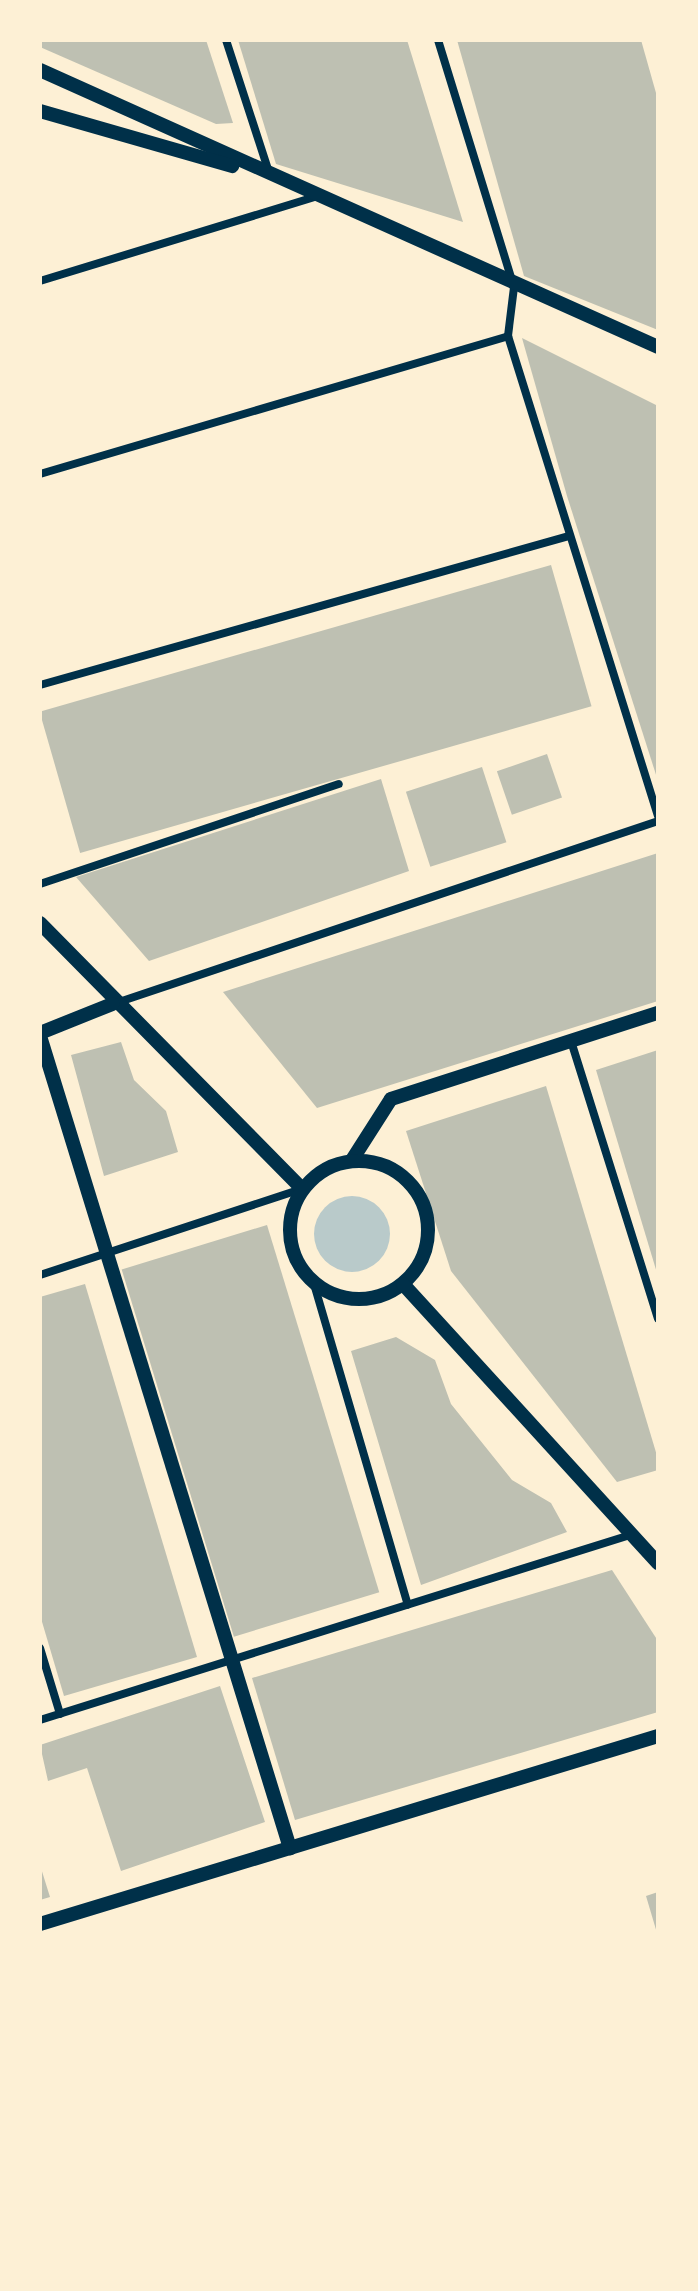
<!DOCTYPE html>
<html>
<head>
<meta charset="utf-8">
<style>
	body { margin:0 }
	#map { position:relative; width:698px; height:2291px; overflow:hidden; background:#fdf0d5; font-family:"Source Serif 4",serif }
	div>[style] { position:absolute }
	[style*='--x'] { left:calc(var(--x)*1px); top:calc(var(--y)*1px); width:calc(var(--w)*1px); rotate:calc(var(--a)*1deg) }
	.green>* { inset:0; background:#b9caca }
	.round { border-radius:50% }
	.building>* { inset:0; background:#bec0b2; transform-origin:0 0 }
	.minor>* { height:8px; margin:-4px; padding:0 4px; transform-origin:4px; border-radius:4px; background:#003049 }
	.tertiary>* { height:14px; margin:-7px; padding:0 7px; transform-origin:7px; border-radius:7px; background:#003049 }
	.tertiary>.ring { margin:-7px; padding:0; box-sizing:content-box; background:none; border:14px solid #003049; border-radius:50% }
	span { translate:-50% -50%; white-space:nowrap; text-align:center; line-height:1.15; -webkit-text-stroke:8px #fdf0d5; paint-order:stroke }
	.frame { position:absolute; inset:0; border:42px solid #fdf0d5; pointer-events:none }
</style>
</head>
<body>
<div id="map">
	<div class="green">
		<div class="round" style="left:314px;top:1196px;width:76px;height:76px"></div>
	</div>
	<div class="building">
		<div style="clip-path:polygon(40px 40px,206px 40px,233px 123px,216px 124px,40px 47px)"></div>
		<div style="clip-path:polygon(238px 40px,407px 40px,463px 222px,276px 164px)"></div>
		<div style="clip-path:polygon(457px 40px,641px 40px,658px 100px,658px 330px,524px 276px)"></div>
		<div style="clip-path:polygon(522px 338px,658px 406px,658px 781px,567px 496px)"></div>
		<div style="left:551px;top:565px;width:147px;height:532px;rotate:74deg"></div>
		<div style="left:547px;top:754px;width:46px;height:53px;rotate:71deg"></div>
		<div style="left:482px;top:767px;width:79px;height:80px;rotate:72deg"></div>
		<div style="clip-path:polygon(381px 779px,409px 871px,149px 961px,76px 877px)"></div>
		<div style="clip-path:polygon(658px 853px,658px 1001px,317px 1108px,223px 992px)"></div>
		<div style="clip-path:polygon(121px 1042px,134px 1080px,166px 1111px,178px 1152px,104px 1176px,71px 1055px)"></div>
		<div style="clip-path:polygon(658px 1050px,658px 1273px,657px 1273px,596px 1070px)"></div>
		<div style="clip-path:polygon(546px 1086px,658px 1459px,658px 1470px,617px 1482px,451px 1271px,406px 1131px)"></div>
		<div style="left:267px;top:1225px;width:384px;height:152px;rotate:73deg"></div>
		<div style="clip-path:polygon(85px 1284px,197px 1657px,64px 1696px,40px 1615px,40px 1297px)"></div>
		<div style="clip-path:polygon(396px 1337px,435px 1360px,451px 1404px,512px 1480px,551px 1503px,567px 1532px,421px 1585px,351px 1351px)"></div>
		<div style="clip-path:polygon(612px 1570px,658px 1641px,658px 1712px,295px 1820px,252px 1678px)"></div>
		<div style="clip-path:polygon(220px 1686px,265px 1822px,121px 1871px,87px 1768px,48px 1781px,40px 1745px)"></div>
		<div style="clip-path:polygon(40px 1865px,50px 1897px,40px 1900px)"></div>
		<div style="clip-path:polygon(658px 1892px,658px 1933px,657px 1933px,646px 1896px)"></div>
	</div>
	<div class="minor">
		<div style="--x:226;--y:40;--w:139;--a:72"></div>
		<div style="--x:438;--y:40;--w:258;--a:72.9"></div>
		<div style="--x:514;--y:287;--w:49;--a:97"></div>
		<div style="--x:508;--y:336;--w:503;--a:72.65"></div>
		<div style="--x:40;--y:281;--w:288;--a:-17"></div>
		<div style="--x:40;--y:474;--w:488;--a:-16.4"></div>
		<div style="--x:40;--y:685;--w:550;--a:-15.73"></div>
		<div style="--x:40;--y:884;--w:315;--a:-18.5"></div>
		<div style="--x:116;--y:1003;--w:572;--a:-18.56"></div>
		<div style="--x:571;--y:1041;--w:291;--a:72.6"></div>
		<div style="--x:40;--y:1275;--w:276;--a:-18.2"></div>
		<div style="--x:314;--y:1284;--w:334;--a:73.7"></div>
		<div style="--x:40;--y:1648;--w:69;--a:73.1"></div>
		<div style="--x:40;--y:1720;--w:621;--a:-17.41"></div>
	</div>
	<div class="tertiary">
		<div style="--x:40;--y:70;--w:677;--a:24.14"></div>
		<div style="--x:40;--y:111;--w:200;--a:16"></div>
		<div style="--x:40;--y:923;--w:373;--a:45.4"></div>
		<div style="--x:40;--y:1033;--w:78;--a:-21.9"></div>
		<div style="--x:40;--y:1036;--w:850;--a:72.89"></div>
		<div style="--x:352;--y:1160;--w:72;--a:-57.4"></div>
		<div style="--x:391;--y:1099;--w:281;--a:-17.9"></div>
		<div class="ring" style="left:290px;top:1161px;width:124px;height:124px"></div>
		<div style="--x:403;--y:1284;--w:378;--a:47.6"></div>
		<div style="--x:40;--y:1924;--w:646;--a:-16.92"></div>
	</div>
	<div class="frame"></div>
</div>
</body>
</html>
